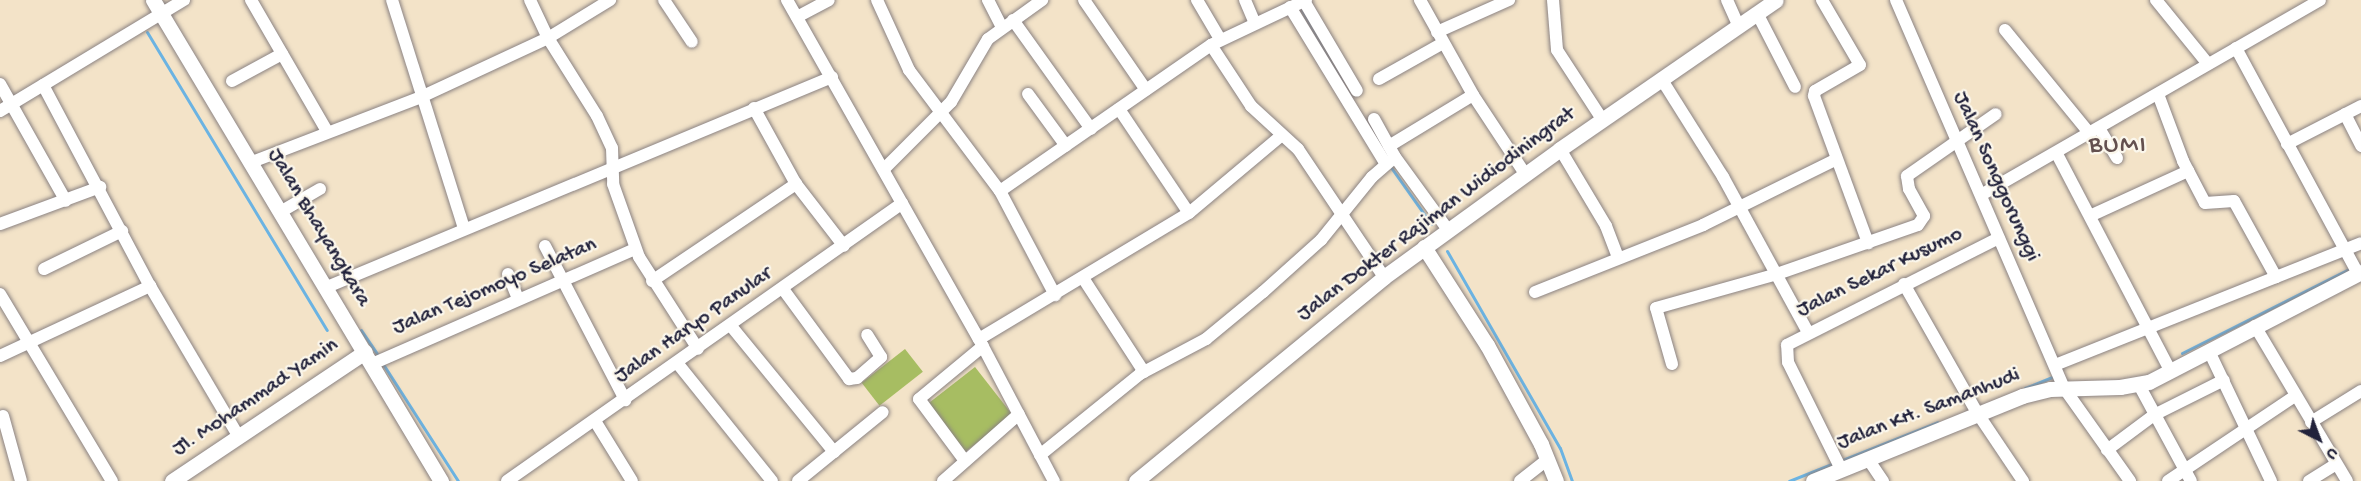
<!DOCTYPE html>
<html>
<head>
<meta charset="utf-8">
<style>
	body { margin:0 }
	#map { position:relative; width:2361px; height:481px; overflow:hidden; background:#f3e3c8; font-family:"Gochi Hand",sans-serif }
	div>[style] { position:absolute }
	[style*='--x'] { left:calc(var(--x)*1px); top:calc(var(--y)*1px); width:calc(var(--w)*1px); rotate:calc(var(--a)*1deg) }
	.green>* { inset:0; background:#a7bd62; transform-origin:0 0 }
	.stream>* { height:3px; margin:-1.5px; padding:0 1.5px; transform-origin:1.5px; border-radius:1.5px; background:#6bb3e2 }
	.roads { filter:drop-shadow(0 0 2px #8a8282) drop-shadow(0 0 2px #8a8282) }
	.minor>* { height:12px; margin:-6px; padding:0 6px; transform-origin:6px; border-radius:6px; background:#fff }
	.major>* { height:15px; margin:-7.5px; padding:0 7.5px; transform-origin:7.5px; border-radius:7.5px; background:#fff }
	span { translate:-50% -50%; white-space:nowrap; text-align:center; line-height:1.15; -webkit-text-stroke:4.5px #fbf7ec; paint-order:stroke }
	.street-label { font-size:22px; color:#22223b }
	.quarter-label { font-size:26px; color:#63504f; letter-spacing:1.5px }
	.north { position:absolute; left:2289px; top:409px; width:60px; height:60px; -webkit-text-stroke:4px #fbf7ec; paint-order:stroke; rotate:138deg; font-size:16px; font-weight:700; line-height:24px; text-align:center; color:#22223b }
	.north::after { content:''; display:block; margin:auto; width:21px; height:27px; background:#22223b; clip-path:polygon(50% 0,100% 100%,50% 72%,0 100%) }
</style>
</head>
<body>
<div id="map">
	<div class="green">
		<div style="left:905px;top:349px;width:29px;height:55px;rotate:52deg"></div>
		<div style="left:975px;top:367px;width:61px;height:61px;rotate:52deg"></div>
	</div>
	<div class="stream">
		<div style="--x:1300;--y:7;--w:86;--a:60.2"></div>
		<div style="--x:147;--y:32;--w:348;--a:58.9"></div>
		<div style="--x:1390;--y:166;--w:71;--a:54.7"></div>
		<div style="--x:1447;--y:251;--w:227;--a:60.2"></div>
		<div style="--x:1560;--y:448;--w:35;--a:70"></div>
		<div style="--x:361;--y:330;--w:34;--a:56"></div>
		<div style="--x:2182;--y:353;--w:189;--a:-26.7"></div>
		<div style="--x:383;--y:364;--w:139;--a:57.3"></div>
		<div style="--x:2025;--y:388;--w:32;--a:-22"></div>
		<div style="--x:1840;--y:461;--w:105;--a:-21.7"></div>
		<div style="--x:1789;--y:481;--w:48;--a:-21.8"></div>
	</div>
	<div class="roads">
		<div class="minor">
			<div style="--x:251;--y:0;--w:151;--a:59.9"></div>
			<div style="--x:392;--y:0;--w:239;--a:72.5"></div>
			<div style="--x:530;--y:0;--w:42;--a:64.7"></div>
			<div style="--x:548;--y:38;--w:92;--a:57.9"></div>
			<div style="--x:597;--y:116;--w:35;--a:65"></div>
			<div style="--x:612;--y:148;--w:36;--a:88"></div>
			<div style="--x:613;--y:184;--w:77;--a:70.4"></div>
			<div style="--x:639;--y:257;--w:109;--a:57.3"></div>
			<div style="--x:664;--y:0;--w:50;--a:56.3"></div>
			<div style="--x:787;--y:0;--w:390;--a:60.5"></div>
			<div style="--x:979;--y:339;--w:161;--a:62.2"></div>
			<div style="--x:877;--y:0;--w:77;--a:65.4"></div>
			<div style="--x:909;--y:70;--w:151;--a:53.1"></div>
			<div style="--x:1000;--y:191;--w:257;--a:-34.7"></div>
			<div style="--x:1211;--y:45;--w:105;--a:-25.3"></div>
			<div style="--x:988;--y:0;--w:31;--a:63"></div>
			<div style="--x:1084;--y:0;--w:109;--a:55.4"></div>
			<div style="--x:1197;--y:0;--w:45;--a:59.5"></div>
			<div style="--x:1245;--y:0;--w:25;--a:67"></div>
			<div style="--x:1420;--y:0;--w:109;--a:60.8"></div>
			<div style="--x:1473;--y:95;--w:95;--a:56.6"></div>
			<div style="--x:1553;--y:0;--w:50;--a:85.4"></div>
			<div style="--x:1557;--y:50;--w:82;--a:56.9"></div>
			<div style="--x:1727;--y:0;--w:27;--a:66"></div>
			<div style="--x:1822;--y:0;--w:75;--a:59.7"></div>
			<div style="--x:1860;--y:65;--w:52;--a:150"></div>
			<div style="--x:1815;--y:91;--w:5;--a:101"></div>
			<div style="--x:1814;--y:96;--w:157;--a:69.8"></div>
			<div style="--x:1896;--y:0;--w:423;--a:66.6"></div>
			<div style="--x:2064;--y:388;--w:114;--a:54.6"></div>
			<div style="--x:2156;--y:0;--w:82;--a:50.9"></div>
			<div style="--x:1304;--y:1;--w:104;--a:59.5"></div>
			<div style="--x:1290;--y:7;--w:184;--a:58.6"></div>
			<div style="--x:1757;--y:13;--w:83;--a:62.8"></div>
			<div style="--x:797;--y:17;--w:36;--a:-28"></div>
			<div style="--x:1013;--y:20;--w:134;--a:54.4"></div>
			<div style="--x:2005;--y:30;--w:134;--a:50.7"></div>
			<div style="--x:1437;--y:32;--w:79;--a:-24"></div>
			<div style="--x:1211;--y:45;--w:73;--a:56.7"></div>
			<div style="--x:1251;--y:106;--w:64;--a:42.5"></div>
			<div style="--x:1298;--y:149;--w:154;--a:56.1"></div>
			<div style="--x:2236;--y:48;--w:257;--a:61.6"></div>
			<div style="--x:1379;--y:79;--w:73;--a:-29.4"></div>
			<div style="--x:1662;--y:80;--w:115;--a:57.8"></div>
			<div style="--x:1723;--y:177;--w:177;--a:61.3"></div>
			<div style="--x:232;--y:81;--w:57;--a:-28.4"></div>
			<div style="--x:0;--y:84;--w:134;--a:60.6"></div>
			<div style="--x:43;--y:85;--w:228;--a:62"></div>
			<div style="--x:150;--y:286;--w:175;--a:59.5"></div>
			<div style="--x:1028;--y:94;--w:64;--a:53.8"></div>
			<div style="--x:2158;--y:94;--w:72;--a:69.5"></div>
			<div style="--x:2183;--y:161;--w:47;--a:62.4"></div>
			<div style="--x:2205;--y:203;--w:29;--a:-4"></div>
			<div style="--x:2234;--y:201;--w:87;--a:61.1"></div>
			<div style="--x:754;--y:108;--w:87;--a:61.1"></div>
			<div style="--x:796;--y:184;--w:78;--a:52.3"></div>
			<div style="--x:1119;--y:109;--w:125;--a:56.1"></div>
			<div style="--x:0;--y:111;--w:215;--a:-31.1"></div>
			<div style="--x:2345;--y:114;--w:36;--a:63"></div>
			<div style="--x:1374;--y:119;--w:43;--a:61.1"></div>
			<div style="--x:1395;--y:157;--w:90;--a:54"></div>
			<div style="--x:2099;--y:128;--w:35;--a:59"></div>
			<div style="--x:2287;--y:144;--w:83;--a:-27.2"></div>
			<div style="--x:1389;--y:146;--w:98;--a:-31.3"></div>
			<div style="--x:1560;--y:149;--w:90;--a:59.1"></div>
			<div style="--x:1606;--y:226;--w:33;--a:69"></div>
			<div style="--x:2057;--y:154;--w:244;--a:62.4"></div>
			<div style="--x:252;--y:162;--w:181;--a:-21"></div>
			<div style="--x:421;--y:97;--w:140;--a:-24.9"></div>
			<div style="--x:548;--y:38;--w:73;--a:-31.5"></div>
			<div style="--x:884;--y:169;--w:95;--a:-45"></div>
			<div style="--x:951;--y:102;--w:73;--a:-59.6"></div>
			<div style="--x:988;--y:39;--w:67;--a:-35.8"></div>
			<div style="--x:1000;--y:191;--w:118;--a:62.1"></div>
			<div style="--x:1981;--y:195;--w:391;--a:-29.9"></div>
			<div style="--x:282;--y:211;--w:44;--a:-30.1"></div>
			<div style="--x:2092;--y:215;--w:106;--a:-24.6"></div>
			<div style="--x:0;--y:224;--w:107;--a:-20.3"></div>
			<div style="--x:545;--y:246;--w:174;--a:62.5"></div>
			<div style="--x:44;--y:269;--w:87;--a:-26"></div>
			<div style="--x:508;--y:274;--w:27;--a:68"></div>
			<div style="--x:1083;--y:278;--w:112;--a:57"></div>
			<div style="--x:652;--y:281;--w:174;--a:-34"></div>
			<div style="--x:1904;--y:284;--w:150;--a:60.4"></div>
			<div style="--x:1978;--y:414;--w:81;--a:56.1"></div>
			<div style="--x:327;--y:287;--w:547;--a:-22.58"></div>
			<div style="--x:783;--y:289;--w:112;--a:53.7"></div>
			<div style="--x:849;--y:379;--w:8;--a:-7"></div>
			<div style="--x:857;--y:378;--w:32;--a:-41"></div>
			<div style="--x:881;--y:357;--w:26;--a:-122"></div>
			<div style="--x:1535;--y:292;--w:181;--a:-21.7"></div>
			<div style="--x:1703;--y:225;--w:149;--a:-26.2"></div>
			<div style="--x:0;--y:294;--w:218;--a:59.1"></div>
			<div style="--x:731;--y:326;--w:163;--a:50.7"></div>
			<div style="--x:2255;--y:326;--w:180;--a:59.3"></div>
			<div style="--x:979;--y:339;--w:245;--a:-31"></div>
			<div style="--x:1189;--y:213;--w:121;--a:-40"></div>
			<div style="--x:2209;--y:351;--w:144;--a:64.5"></div>
			<div style="--x:0;--y:356;--w:166;--a:-25"></div>
			<div style="--x:372;--y:364;--w:287;--a:-23.6"></div>
			<div style="--x:678;--y:364;--w:150;--a:51.2"></div>
			<div style="--x:1672;--y:364;--w:58;--a:-105.9"></div>
			<div style="--x:1656;--y:308;--w:126;--a:-15.7"></div>
			<div style="--x:1777;--y:274;--w:149;--a:-19.2"></div>
			<div style="--x:1918;--y:225;--w:11;--a:-56"></div>
			<div style="--x:1924;--y:216;--w:31;--a:-119"></div>
			<div style="--x:1909;--y:189;--w:13;--a:-99"></div>
			<div style="--x:1907;--y:176;--w:108;--a:-34.9"></div>
			<div style="--x:2055;--y:365;--w:329;--a:-21.7"></div>
			<div style="--x:2139;--y:385;--w:109;--a:61.6"></div>
			<div style="--x:3;--y:416;--w:67;--a:74.5"></div>
			<div style="--x:595;--y:421;--w:70;--a:58.3"></div>
			<div style="--x:2311;--y:422;--w:59;--a:-31.8"></div>
			<div style="--x:2107;--y:450;--w:59;--a:-36.7"></div>
			<div style="--x:2154;--y:415;--w:78;--a:-26.6"></div>
			<div style="--x:1040;--y:455;--w:129;--a:-39"></div>
			<div style="--x:1140;--y:374;--w:75;--a:-27.9"></div>
			<div style="--x:1206;--y:339;--w:74;--a:-39.5"></div>
			<div style="--x:1263;--y:292;--w:78;--a:-41.9"></div>
			<div style="--x:1321;--y:240;--w:81;--a:-51"></div>
			<div style="--x:1372;--y:177;--w:30;--a:-41"></div>
			<div style="--x:1868;--y:459;--w:27;--a:56"></div>
			<div style="--x:965;--y:461;--w:77;--a:-126.6"></div>
			<div style="--x:919;--y:399;--w:83;--a:-39.6"></div>
			<div style="--x:1841;--y:469;--w:119;--a:-116.4"></div>
			<div style="--x:1788;--y:362;--w:17;--a:-93"></div>
			<div style="--x:1787;--y:345;--w:237;--a:-26.8"></div>
			<div style="--x:507;--y:481;--w:483;--a:-35.1"></div>
			<div style="--x:798;--y:481;--w:109;--a:-39.1"></div>
			<div style="--x:943;--y:481;--w:101;--a:-41.4"></div>
			<div style="--x:1520;--y:481;--w:36;--a:-38"></div>
			<div style="--x:2168;--y:481;--w:153;--a:-33.8"></div>
			<div style="--x:2309;--y:481;--w:32;--a:-32"></div>
		</div>
		<div class="major">
			<div style="--x:153;--y:0;--w:561;--a:59.09"></div>
			<div style="--x:1424;--y:247;--w:117;--a:57.3"></div>
			<div style="--x:1487;--y:345;--w:113;--a:61.4"></div>
			<div style="--x:1541;--y:444;--w:40;--a:68"></div>
			<div style="--x:172;--y:481;--w:232;--a:-33.8"></div>
			<div style="--x:1136;--y:481;--w:321;--a:-39.4"></div>
			<div style="--x:1384;--y:277;--w:218;--a:-36"></div>
			<div style="--x:1560;--y:149;--w:262;--a:-34.6"></div>
			<div style="--x:1813;--y:481;--w:226;--a:-22.1"></div>
			<div style="--x:2022;--y:396;--w:29;--a:-14"></div>
			<div style="--x:2050;--y:389;--w:70;--a:-1.6"></div>
			<div style="--x:2120;--y:387;--w:29;--a:-10"></div>
			<div style="--x:2149;--y:382;--w:239;--a:-27.4"></div>
		</div>
	</div>
	<div class="street-label">
		<span style="left:1995px;top:177px;rotate:66deg">Jalan Songgorunggi</span>
		<span style="left:1437px;top:215px;rotate:-37deg">Jalan Dokter Rajiman Widiodiningrat</span>
		<span style="left:318px;top:228px;rotate:59deg">Jalan Bhayangkara</span>
		<span style="left:1880px;top:273px;rotate:-26deg">Jalan Sekar Kusumo</span>
		<span style="left:495px;top:287px;rotate:-23deg">Jalan Tejomoyo Selatan</span>
		<span style="left:694px;top:326px;rotate:-35deg">Jalan Haryo Panular</span>
		<span style="left:256px;top:398px;rotate:-34deg">Jl. Mohammad Yamin</span>
		<span style="left:1929px;top:410px;rotate:-21deg">Jalan KH. Samanhudi</span>
	</div>
	<div class="quarter-label">
		<span style="left:2118px;top:147px">BUMI</span>
	</div>
	<div class="north">U</div>
</div>
</body>
</html>
